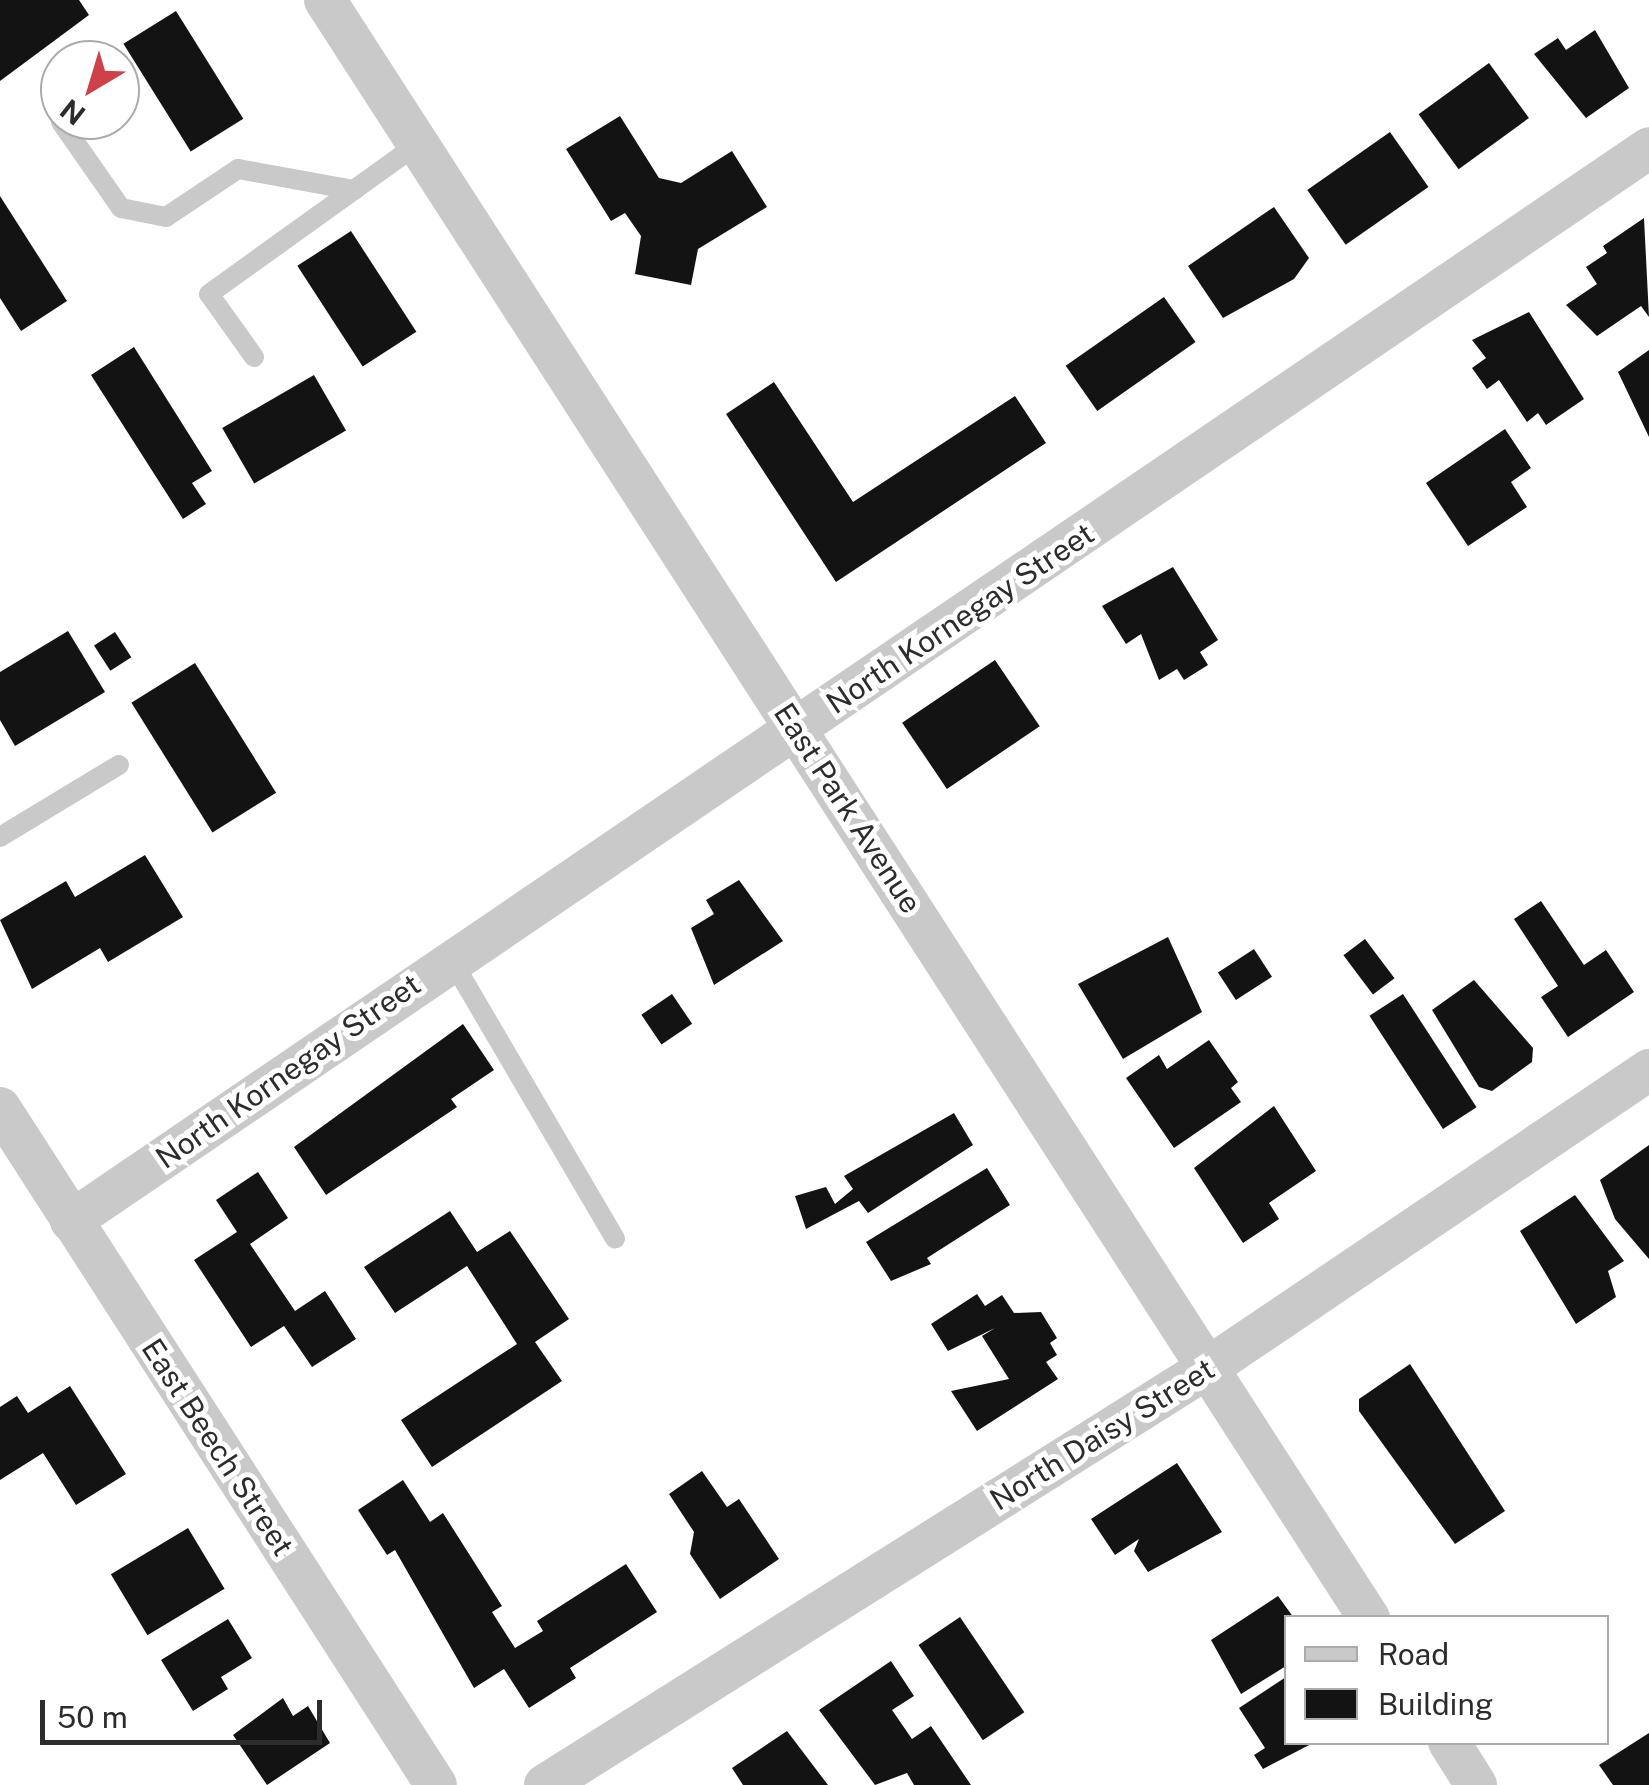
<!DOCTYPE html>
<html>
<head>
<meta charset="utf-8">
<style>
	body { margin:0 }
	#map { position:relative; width:1649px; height:1785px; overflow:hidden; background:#fff; font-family:"Public Sans",sans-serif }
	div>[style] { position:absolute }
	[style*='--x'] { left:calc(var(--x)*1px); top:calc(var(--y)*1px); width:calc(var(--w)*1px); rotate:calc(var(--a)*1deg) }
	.building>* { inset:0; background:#131313; transform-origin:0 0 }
	.lane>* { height:20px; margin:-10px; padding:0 10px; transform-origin:10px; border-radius:10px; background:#c9c9c9 }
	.street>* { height:42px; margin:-21px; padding:0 21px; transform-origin:21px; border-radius:21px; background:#c9c9c9 }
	span { translate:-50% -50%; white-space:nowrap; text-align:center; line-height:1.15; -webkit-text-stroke:10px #fff; paint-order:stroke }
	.street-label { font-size:30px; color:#2c2c2c }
	.legend { position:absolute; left:1284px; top:1615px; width:325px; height:130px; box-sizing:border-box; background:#fff; border:2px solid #ababab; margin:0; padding:12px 18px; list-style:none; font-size:30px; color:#2c2c2c }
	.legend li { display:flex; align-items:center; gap:20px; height:50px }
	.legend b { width:50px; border:2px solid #ababab }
	.north { position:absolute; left:40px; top:40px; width:100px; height:100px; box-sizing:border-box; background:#fff; border:2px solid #ababab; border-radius:50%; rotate:218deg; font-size:28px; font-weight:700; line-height:40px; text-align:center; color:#2c2c2c }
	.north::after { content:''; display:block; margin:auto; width:35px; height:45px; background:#cf4149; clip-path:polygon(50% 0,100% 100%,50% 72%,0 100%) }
	.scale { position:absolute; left:40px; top:1700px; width:282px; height:45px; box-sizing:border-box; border:5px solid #2c2c2c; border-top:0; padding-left:12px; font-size:30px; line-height:35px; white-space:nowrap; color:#2c2c2c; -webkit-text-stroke:8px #fff; paint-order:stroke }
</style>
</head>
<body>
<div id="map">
	<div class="building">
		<div style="clip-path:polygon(0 0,79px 0,89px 15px,0 81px)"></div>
		<div style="left:176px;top:11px;width:127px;height:62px;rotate:58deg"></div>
		<div style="clip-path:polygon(1595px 30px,1629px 88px,1586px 118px,1534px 54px,1558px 38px,1566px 50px)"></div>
		<div style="left:1489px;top:63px;width:68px;height:87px;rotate:54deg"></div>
		<div style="clip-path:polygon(620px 116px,659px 178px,681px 183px,732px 151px,767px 207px,698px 249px,691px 285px,635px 274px,641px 236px,625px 213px,611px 221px,566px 149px)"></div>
		<div style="left:1390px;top:132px;width:67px;height:101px;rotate:55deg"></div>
		<div style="clip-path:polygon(0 196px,67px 301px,21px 331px,0 298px)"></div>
		<div style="clip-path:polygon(1274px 207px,1309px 258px,1294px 279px,1223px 318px,1188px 266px)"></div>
		<div style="clip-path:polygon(1644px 218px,1649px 317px,1641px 306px,1597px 336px,1566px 305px,1597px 284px,1586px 267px,1607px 253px,1603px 246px)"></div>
		<div style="left:351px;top:231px;width:120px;height:64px;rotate:57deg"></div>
		<div style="left:1164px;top:297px;width:55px;height:120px;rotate:55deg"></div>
		<div style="clip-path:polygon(1529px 312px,1584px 399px,1546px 425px,1538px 413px,1527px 422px,1499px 380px,1487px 389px,1472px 368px,1486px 358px,1472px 340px)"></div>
		<div style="clip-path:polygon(134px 347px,212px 471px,192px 483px,206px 504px,183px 519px,91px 375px)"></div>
		<div style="clip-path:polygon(1649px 350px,1649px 437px,1618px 372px)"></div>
		<div style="left:314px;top:375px;width:64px;height:106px;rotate:60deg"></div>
		<div style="clip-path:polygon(774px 382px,853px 502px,1015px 396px,1046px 443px,836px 582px,726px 414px)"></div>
		<div style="clip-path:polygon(1505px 429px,1531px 468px,1511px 482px,1527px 507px,1468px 546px,1426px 483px)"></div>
		<div style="clip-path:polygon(1173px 567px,1218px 640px,1200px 652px,1208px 665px,1184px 680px,1177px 669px,1159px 680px,1141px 634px,1126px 644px,1102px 606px)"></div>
		<div style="clip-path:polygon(68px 631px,105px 692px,15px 746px,0 720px,0 672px)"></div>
		<div style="left:115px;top:632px;width:30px;height:25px;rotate:57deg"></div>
		<div style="left:995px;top:660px;width:80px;height:112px;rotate:56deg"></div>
		<div style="left:195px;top:663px;width:153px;height:75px;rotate:58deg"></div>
		<div style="clip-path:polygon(145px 855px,183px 917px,108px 962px,100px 948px,32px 989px,0 920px,66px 881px,75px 897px)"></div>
		<div style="clip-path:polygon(739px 880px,783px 941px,714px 985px,691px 928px,714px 914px,706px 900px)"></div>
		<div style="clip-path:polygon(1541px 901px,1584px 965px,1606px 950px,1634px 992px,1568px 1037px,1541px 997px,1558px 986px,1514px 919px)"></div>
		<div style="clip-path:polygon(1168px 937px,1202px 1012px,1123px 1059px,1078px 984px)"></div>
		<div style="left:1365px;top:939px;width:49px;height:27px;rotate:53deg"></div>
		<div style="left:1254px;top:949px;width:33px;height:43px;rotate:57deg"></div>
		<div style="clip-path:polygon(1474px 980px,1533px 1048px,1532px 1062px,1492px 1091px,1479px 1087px,1432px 1010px)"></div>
		<div style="left:672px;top:994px;width:36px;height:37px;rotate:56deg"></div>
		<div style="left:1403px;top:994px;width:135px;height:40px;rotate:57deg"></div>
		<div style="clip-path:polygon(463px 1024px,494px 1070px,451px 1099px,457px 1107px,326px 1195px,294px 1147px)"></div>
		<div style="clip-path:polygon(1209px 1040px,1238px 1082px,1231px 1088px,1241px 1102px,1174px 1148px,1126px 1078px,1159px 1055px,1167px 1069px)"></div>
		<div style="clip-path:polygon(1274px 1106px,1316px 1171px,1269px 1203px,1279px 1219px,1243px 1243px,1194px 1168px)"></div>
		<div style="clip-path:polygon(954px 1113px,973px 1145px,868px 1213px,859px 1201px,806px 1229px,795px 1196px,826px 1187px,835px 1204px,853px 1189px,844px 1176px)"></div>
		<div style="clip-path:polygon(1649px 1145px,1649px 1259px,1615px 1219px,1600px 1180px)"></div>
		<div style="clip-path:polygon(987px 1168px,1010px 1205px,927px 1258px,931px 1264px,891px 1281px,866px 1242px)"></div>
		<div style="clip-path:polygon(258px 1172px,288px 1218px,250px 1244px,295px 1311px,325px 1291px,356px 1339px,312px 1367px,284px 1326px,251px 1347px,194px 1260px,237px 1232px,216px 1200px)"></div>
		<div style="clip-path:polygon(1575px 1195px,1624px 1261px,1608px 1271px,1616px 1297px,1576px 1324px,1520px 1231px)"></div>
		<div style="clip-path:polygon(450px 1211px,477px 1252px,510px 1231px,569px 1319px,535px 1342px,562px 1381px,432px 1467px,401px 1420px,517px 1344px,467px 1266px,395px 1313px,364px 1267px)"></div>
		<div style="clip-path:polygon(977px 1294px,985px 1306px,1002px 1295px,1014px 1313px,1041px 1312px,1057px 1338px,1050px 1343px,1057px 1355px,1046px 1362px,1058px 1379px,977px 1431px,951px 1391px,1009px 1379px,982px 1336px,995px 1328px,948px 1351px,931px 1324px)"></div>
		<div style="clip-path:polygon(1410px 1364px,1505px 1511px,1455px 1544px,1359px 1411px,1359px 1399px)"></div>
		<div style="clip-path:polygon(70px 1386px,126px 1474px,76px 1505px,43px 1453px,0 1480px,0 1407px,17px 1396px,28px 1413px)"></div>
		<div style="clip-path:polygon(1177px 1463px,1222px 1532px,1148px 1572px,1134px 1551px,1139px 1539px,1115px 1555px,1091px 1519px)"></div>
		<div style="clip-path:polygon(702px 1471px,727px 1507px,739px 1499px,779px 1559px,720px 1599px,690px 1554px,694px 1532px,669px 1494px)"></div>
		<div style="clip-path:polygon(403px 1480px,430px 1522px,443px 1513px,502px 1606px,492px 1612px,515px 1648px,543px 1631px,537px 1621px,626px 1564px,657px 1612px,570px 1668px,576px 1678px,529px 1708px,504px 1669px,474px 1688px,395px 1550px,387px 1555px,358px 1510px)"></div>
		<div style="left:188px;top:1528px;width:71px;height:90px;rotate:59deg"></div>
		<div style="clip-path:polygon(1278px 1596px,1294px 1618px,1286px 1618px,1286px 1666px,1241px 1694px,1211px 1640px)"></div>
		<div style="left:960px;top:1617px;width:115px;height:50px;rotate:56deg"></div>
		<div style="clip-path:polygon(228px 1619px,252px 1658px,221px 1677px,228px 1689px,193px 1711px,161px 1660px)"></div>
		<div style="clip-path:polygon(891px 1661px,914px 1696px,892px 1710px,912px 1739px,931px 1726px,971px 1785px,914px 1785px,907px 1773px,875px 1785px,819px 1710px)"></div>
		<div style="clip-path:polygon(1286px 1677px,1286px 1742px,1315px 1742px,1263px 1769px,1254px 1755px,1265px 1748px,1239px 1708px)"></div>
		<div style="clip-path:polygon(283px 1698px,293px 1716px,308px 1706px,330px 1743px,267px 1785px,233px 1735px)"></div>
		<div style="clip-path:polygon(787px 1731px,828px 1785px,743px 1785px,732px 1768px)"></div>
		<div style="clip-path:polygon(1649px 1733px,1649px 1785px,1613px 1785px,1599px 1765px)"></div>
	</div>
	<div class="lane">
		<div style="--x:61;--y:122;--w:105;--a:55.1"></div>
		<div style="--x:121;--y:208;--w:46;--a:11.3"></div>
		<div style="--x:166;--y:217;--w:87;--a:-33.7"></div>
		<div style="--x:238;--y:169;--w:118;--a:10.3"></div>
		<div style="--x:254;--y:357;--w:77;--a:-125.5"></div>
		<div style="--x:209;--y:294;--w:257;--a:-35.7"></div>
		<div style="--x:0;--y:837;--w:139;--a:-31.2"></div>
		<div style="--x:451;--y:959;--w:324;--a:59.6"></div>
	</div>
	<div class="street">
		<div style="--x:325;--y:0;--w:1926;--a:57.17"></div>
		<div style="--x:0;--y:1108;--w:805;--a:57.22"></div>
		<div style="--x:71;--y:1221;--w:1908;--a:-34.21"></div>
		<div style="--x:1449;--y:1742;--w:51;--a:57.9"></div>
		<div style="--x:545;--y:1785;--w:785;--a:-32.19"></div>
		<div style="--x:1209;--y:1367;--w:531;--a:-34.02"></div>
	</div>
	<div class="street-label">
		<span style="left:960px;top:618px;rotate:-34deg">North Kornegay Street</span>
		<span style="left:848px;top:808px;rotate:57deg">East Park Avenue</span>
		<span style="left:288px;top:1071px;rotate:-35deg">North Kornegay Street</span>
		<span style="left:1102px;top:1434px;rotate:-32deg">North Daisy Street</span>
		<span style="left:218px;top:1447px;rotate:57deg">East Beech Street</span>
	</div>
	<ul class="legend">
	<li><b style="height:12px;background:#c9c9c9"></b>Road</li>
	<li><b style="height:28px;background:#131313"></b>Building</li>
	</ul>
	<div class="north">N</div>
	<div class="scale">50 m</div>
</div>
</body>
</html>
